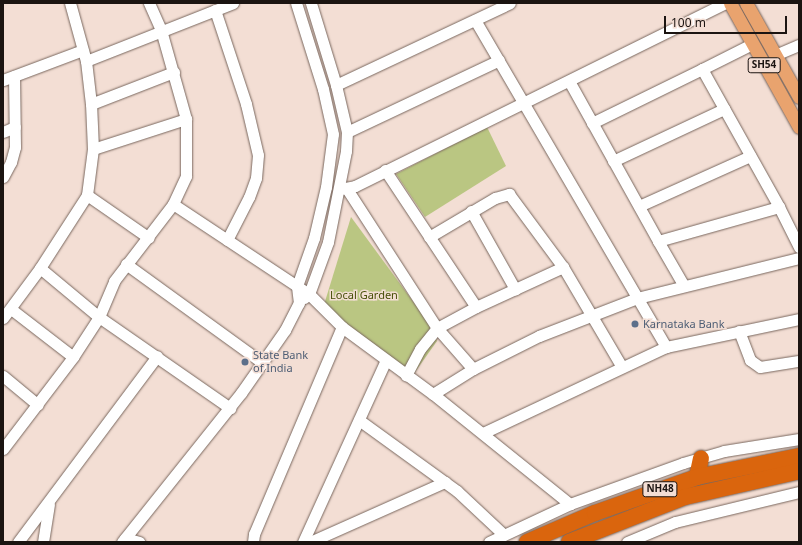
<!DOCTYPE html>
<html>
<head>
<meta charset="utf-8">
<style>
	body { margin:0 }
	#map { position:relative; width:802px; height:545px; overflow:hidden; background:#f3ded4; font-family:"Noto Sans",sans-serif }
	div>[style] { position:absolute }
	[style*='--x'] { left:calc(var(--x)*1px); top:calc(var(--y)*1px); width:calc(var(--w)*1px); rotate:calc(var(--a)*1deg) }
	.green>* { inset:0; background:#bac682 }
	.roads { filter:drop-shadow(0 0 1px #79675e) drop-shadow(0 0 1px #79675e) }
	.minor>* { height:11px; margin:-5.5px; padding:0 5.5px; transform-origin:5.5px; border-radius:5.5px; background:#fff }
	.major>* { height:13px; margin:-6.5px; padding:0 6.5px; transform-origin:6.5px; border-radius:6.5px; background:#e9a36e }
	.highway>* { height:16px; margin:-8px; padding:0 8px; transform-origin:8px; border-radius:8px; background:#da650d }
	.dots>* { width:11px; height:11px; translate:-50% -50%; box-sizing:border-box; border:2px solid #f3ded4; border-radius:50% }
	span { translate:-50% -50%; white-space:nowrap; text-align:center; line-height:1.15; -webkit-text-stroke:3px #f3ded4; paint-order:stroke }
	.shield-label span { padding:1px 3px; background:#f3ded4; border:1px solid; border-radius:3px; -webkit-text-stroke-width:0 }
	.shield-label { font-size:10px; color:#1b1411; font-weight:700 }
	.park-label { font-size:11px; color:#464e07 }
	.service-label { font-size:11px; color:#4e5e75 }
	.left { translate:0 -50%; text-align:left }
	.frame { position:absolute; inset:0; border:4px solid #1b1411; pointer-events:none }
	.scale { position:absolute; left:664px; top:16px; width:123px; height:18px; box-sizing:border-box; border:2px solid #1b1411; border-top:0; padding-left:5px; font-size:12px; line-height:14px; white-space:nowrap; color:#1b1411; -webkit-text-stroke:3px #f3ded4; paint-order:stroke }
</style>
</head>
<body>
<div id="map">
	<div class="green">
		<div style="clip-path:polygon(487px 127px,506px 166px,425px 217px,396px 174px)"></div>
		<div style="clip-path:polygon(351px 217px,434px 330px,437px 341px,413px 375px,323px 308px)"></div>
	</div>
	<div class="roads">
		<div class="minor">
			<div style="--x:215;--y:10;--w:99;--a:71.7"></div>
			<div style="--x:246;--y:104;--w:52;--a:76.8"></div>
			<div style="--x:258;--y:155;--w:23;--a:95"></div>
			<div style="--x:256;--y:178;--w:20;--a:110"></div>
			<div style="--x:249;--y:197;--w:48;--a:117.1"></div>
			<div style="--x:475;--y:20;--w:379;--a:59.7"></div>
			<div style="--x:666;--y:347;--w:136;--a:-11.9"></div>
			<div style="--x:752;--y:44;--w:56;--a:153.4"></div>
			<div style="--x:702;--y:69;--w:158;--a:60.8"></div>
			<div style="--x:775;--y:55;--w:26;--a:-23"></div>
			<div style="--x:86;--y:61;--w:158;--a:-21.5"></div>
			<div style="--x:3;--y:80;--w:85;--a:-20.6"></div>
			<div style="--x:569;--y:81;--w:183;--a:60.9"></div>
			<div style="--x:336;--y:85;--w:192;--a:-25.2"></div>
			<div style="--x:91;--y:104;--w:89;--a:-21.1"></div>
			<div style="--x:592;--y:123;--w:123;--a:-26.1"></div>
			<div style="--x:3;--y:132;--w:13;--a:-23"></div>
			<div style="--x:347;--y:132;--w:168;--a:-25.3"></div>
			<div style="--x:93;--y:149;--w:98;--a:-17.9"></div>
			<div style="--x:613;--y:161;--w:123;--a:-25.1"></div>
			<div style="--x:385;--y:170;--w:164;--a:56.4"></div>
			<div style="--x:3;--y:177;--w:17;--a:-62"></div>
			<div style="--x:11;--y:162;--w:16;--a:-75"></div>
			<div style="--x:15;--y:147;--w:71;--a:-90.8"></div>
			<div style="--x:340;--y:189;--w:15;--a:-11"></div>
			<div style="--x:355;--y:186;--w:413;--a:-26.3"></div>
			<div style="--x:347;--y:189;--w:166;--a:57.1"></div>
			<div style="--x:437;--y:328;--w:27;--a:129"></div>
			<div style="--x:420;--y:349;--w:30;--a:118"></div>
			<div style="--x:87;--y:195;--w:75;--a:34.7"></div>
			<div style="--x:173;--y:204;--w:163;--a:33.5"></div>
			<div style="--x:309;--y:294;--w:47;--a:45"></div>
			<div style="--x:342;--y:327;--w:113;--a:36.4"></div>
			<div style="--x:433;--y:394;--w:176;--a:38.8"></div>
			<div style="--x:639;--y:206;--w:122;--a:-24.2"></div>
			<div style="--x:471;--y:211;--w:90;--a:60.6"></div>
			<div style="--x:429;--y:237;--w:77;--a:-30.6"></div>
			<div style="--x:495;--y:198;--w:15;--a:-16"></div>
			<div style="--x:509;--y:194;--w:91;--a:53.5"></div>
			<div style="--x:563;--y:267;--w:116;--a:59.5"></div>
			<div style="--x:126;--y:264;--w:169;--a:35.9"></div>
			<div style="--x:40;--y:268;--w:77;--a:39.7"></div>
			<div style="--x:99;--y:317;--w:160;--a:34.8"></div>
			<div style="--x:684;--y:286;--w:52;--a:-120"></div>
			<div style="--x:658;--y:241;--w:126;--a:-15.7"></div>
			<div style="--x:779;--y:207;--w:45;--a:63.4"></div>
			<div style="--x:304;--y:298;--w:6;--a:-39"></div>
			<div style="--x:309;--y:294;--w:55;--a:-69.9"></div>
			<div style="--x:328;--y:242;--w:93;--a:-78.8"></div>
			<div style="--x:346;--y:151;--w:19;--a:-87"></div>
			<div style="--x:347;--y:132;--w:48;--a:-103.2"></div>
			<div style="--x:336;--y:85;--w:86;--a:-107"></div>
			<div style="--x:11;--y:309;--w:78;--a:37.7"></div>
			<div style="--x:3;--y:318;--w:62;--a:-53.5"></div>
			<div style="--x:40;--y:268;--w:87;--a:-57.2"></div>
			<div style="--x:87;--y:195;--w:46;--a:-82.6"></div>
			<div style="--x:93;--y:149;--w:45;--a:-92.5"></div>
			<div style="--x:91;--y:104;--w:43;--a:-96.6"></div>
			<div style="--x:86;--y:61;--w:60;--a:-105.4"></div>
			<div style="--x:739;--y:331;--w:31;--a:69"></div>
			<div style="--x:750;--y:360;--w:12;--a:35"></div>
			<div style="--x:760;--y:367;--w:39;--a:-9"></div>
			<div style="--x:473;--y:369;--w:55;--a:-131.3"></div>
			<div style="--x:437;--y:328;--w:44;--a:-28.3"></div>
			<div style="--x:476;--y:307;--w:96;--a:-24.7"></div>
			<div style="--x:3;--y:376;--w:45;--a:39.6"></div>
			<div style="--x:433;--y:394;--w:47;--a:-32"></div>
			<div style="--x:473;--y:369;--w:74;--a:-26.6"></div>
			<div style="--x:539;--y:336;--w:105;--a:-21.2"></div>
			<div style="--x:637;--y:298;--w:167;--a:-13.9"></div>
			<div style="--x:359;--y:420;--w:121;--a:35.9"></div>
			<div style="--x:457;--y:491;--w:64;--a:43.1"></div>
			<div style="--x:483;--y:433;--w:202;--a:-25.2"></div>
			<div style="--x:3;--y:449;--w:116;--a:-52.7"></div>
			<div style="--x:73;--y:357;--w:48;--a:-57"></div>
			<div style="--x:99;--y:317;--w:39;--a:-67"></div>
			<div style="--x:114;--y:281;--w:97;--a:-52.5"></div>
			<div style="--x:173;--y:204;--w:31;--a:-65"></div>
			<div style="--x:186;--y:176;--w:57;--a:-90"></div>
			<div style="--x:186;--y:119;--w:92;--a:-105.7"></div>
			<div style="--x:161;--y:30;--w:30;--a:-114"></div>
			<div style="--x:125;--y:538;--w:15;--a:16"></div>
			<div style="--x:18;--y:542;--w:232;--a:-53.2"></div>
			<div style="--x:43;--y:542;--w:38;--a:-81"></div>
			<div style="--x:122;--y:542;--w:191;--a:-51.4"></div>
			<div style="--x:241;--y:393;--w:77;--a:-55.1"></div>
			<div style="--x:285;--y:330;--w:30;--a:-63"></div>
			<div style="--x:299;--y:303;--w:17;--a:-97"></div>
			<div style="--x:297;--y:286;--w:51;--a:-70.5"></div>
			<div style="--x:314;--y:238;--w:52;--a:-76.8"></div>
			<div style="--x:326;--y:187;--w:53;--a:-82.5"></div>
			<div style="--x:333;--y:134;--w:46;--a:-102.5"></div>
			<div style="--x:323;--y:89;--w:90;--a:-107.4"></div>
			<div style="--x:253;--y:542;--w:8;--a:-83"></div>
			<div style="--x:254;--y:534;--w:225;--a:-67"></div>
			<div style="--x:303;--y:542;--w:200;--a:-65.5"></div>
			<div style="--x:310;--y:542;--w:148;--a:-24"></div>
			<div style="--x:489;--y:542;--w:89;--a:-25.1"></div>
			<div style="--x:570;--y:504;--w:120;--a:-19.9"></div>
			<div style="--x:683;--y:463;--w:43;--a:-16.3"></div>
			<div style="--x:724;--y:451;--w:76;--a:-9.1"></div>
			<div style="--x:627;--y:542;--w:52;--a:-22.6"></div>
			<div style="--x:675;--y:522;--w:128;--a:-13.6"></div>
		</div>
		<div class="major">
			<div style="--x:730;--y:3;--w:142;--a:60.9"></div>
			<div style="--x:746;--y:3;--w:108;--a:60.6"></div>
		</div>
		<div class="highway">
			<div style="--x:697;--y:477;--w:19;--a:-78"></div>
			<div style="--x:527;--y:542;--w:74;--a:-23.1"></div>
			<div style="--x:595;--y:513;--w:108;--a:-19.4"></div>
			<div style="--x:697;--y:477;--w:104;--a:-11.6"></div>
			<div style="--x:569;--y:542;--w:124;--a:-21.2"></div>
			<div style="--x:685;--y:497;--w:117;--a:-12.8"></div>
		</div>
	</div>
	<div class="dots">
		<div style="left:635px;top:324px;background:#5c6f8a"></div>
		<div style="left:245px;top:362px;background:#5c6f8a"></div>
	</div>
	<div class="shield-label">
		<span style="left:764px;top:65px">SH54</span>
		<span style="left:660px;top:489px">NH48</span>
	</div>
	<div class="park-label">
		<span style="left:364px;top:295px">Local Garden</span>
	</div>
	<div class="service-label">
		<span class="left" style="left:643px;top:324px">Karnataka Bank</span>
		<span class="left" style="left:253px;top:362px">State Bank<br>of India</span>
	</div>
	<div class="frame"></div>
	<div class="scale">100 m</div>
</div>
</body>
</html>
